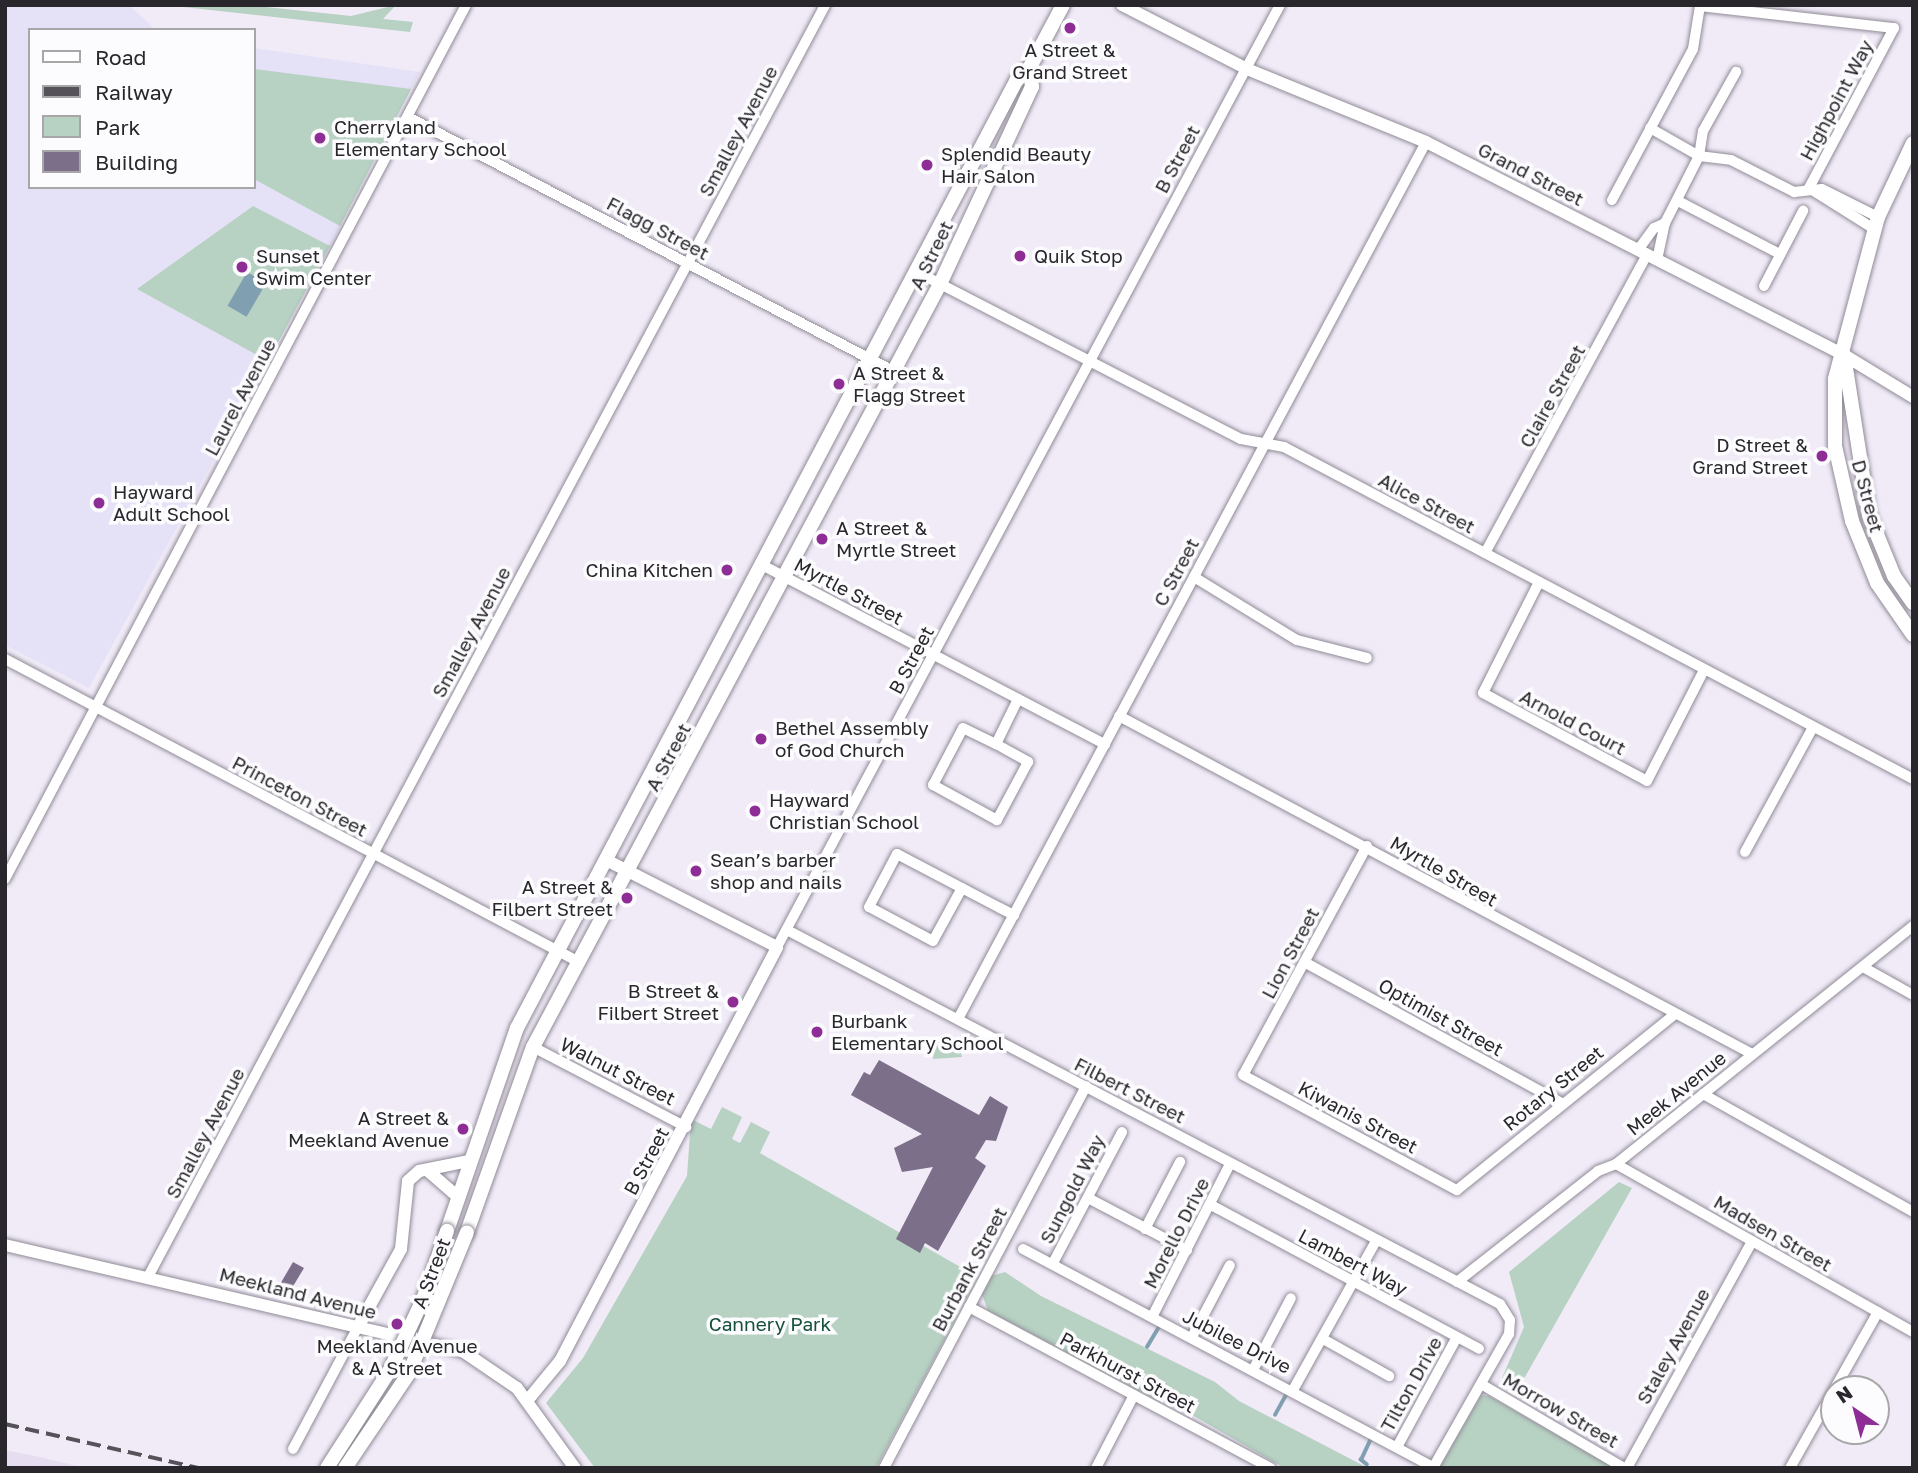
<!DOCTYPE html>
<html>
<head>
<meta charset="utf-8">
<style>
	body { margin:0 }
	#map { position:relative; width:1918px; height:1473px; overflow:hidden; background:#f1ebf8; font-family:"Golos Text",sans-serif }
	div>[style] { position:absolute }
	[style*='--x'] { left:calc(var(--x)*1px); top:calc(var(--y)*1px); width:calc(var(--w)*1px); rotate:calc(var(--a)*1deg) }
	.built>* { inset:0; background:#e7ddf0 }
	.education>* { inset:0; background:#e5e1f7 }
	.green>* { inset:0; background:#b7d1c3 }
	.water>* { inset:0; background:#80a0b1; transform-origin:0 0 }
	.stream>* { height:3.5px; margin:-1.75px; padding:0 1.75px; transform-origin:1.75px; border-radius:1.75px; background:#80a0b1 }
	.building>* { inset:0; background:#7c6f8a }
	.roads { filter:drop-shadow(0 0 2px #908b96) drop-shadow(0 0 2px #908b96) }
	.minor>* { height:10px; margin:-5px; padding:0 5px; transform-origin:5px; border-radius:5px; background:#fff }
	.tertiary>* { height:12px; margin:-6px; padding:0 6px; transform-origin:6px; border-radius:6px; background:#fff }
	.secondary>* { height:14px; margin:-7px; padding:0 7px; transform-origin:7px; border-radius:7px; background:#fff }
	.rail>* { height:3.5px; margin-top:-1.75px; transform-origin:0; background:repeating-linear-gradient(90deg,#555259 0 14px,transparent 0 21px) }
	.bridges { filter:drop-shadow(0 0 2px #908b96) drop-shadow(0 0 2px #908b96) }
	.secondary-bridge>* { height:14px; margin:-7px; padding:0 7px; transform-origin:7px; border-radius:7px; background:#fff }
	.dots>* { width:19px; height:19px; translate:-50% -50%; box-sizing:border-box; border:4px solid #fcfbfd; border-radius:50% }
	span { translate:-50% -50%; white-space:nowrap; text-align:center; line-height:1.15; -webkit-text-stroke:7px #fcfbfd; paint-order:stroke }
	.poi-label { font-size:19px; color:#29272c }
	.left { translate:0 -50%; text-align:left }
	.right { translate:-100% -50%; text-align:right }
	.street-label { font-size:19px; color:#29272c }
	.park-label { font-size:19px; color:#15513a }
	.frame { position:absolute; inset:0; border:7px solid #29272c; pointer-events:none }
	.legend { position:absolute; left:28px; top:28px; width:228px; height:161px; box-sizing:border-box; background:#fcfbfd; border:2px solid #a8a6a9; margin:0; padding:9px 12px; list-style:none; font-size:21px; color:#29272c }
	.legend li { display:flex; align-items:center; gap:14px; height:35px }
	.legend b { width:35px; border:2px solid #a8a6a9 }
	.north { position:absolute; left:1820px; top:1375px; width:70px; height:70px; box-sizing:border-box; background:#fcfbfd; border:2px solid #a8a6a9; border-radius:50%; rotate:325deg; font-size:19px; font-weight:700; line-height:28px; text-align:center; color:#29272c }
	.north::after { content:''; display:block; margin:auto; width:24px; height:32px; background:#8d2d95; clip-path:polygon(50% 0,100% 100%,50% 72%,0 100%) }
</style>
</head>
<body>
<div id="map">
	<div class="built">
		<div style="clip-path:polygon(5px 1450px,40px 1457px,85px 1468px,5px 1468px)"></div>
	</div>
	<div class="education">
		<div style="clip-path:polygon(5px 5px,129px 5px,156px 30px,30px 30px,30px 187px,254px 187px,254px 48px,420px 72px,330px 246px,253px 206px,137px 289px,268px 361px,89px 688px,5px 645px)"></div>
	</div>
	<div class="green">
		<div style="clip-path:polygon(165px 5px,248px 5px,351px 16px,396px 5px,383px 19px,413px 22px,410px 32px)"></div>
		<div style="clip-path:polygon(254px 69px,411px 89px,340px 226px,254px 179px)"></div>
		<div style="clip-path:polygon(253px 206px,330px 246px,268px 361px,137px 289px)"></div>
		<div style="clip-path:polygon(946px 1039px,959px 1046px,962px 1057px,933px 1059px,935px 1044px)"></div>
		<div style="clip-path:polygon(722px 1107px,742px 1117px,732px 1139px,740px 1143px,751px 1122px,770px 1132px,760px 1153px,978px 1277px,876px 1468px,595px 1468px,546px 1403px,583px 1358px,687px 1176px,691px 1119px,711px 1129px)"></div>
		<div style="clip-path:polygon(1619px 1182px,1632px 1188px,1516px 1393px,1502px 1378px,1524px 1327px,1509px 1272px)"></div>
		<div style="clip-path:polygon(1005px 1272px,1041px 1296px,1215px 1382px,1239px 1401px,1368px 1468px,1284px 1468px,1166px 1400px,1160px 1402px,988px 1311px,982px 1294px,991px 1276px)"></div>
		<div style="clip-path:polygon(1481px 1395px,1489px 1396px,1615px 1468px,1439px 1468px)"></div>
	</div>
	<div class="water">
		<div style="left:247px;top:272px;width:22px;height:39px;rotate:30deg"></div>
	</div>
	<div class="stream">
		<div style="--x:1147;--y:1347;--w:23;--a:-59"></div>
		<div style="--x:1275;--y:1415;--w:23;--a:-61"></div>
		<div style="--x:1367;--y:1465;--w:8;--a:-140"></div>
		<div style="--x:1361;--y:1460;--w:23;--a:-65"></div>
	</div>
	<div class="building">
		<div style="clip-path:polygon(879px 1060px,979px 1115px,990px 1096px,1008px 1107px,996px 1141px,986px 1140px,975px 1158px,986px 1166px,938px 1251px,925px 1243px,920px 1253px,896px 1239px,933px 1167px,902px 1172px,894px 1148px,922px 1134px,851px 1095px,864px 1072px,870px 1075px)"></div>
		<div style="clip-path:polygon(293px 1262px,304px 1268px,292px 1288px,279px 1286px)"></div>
	</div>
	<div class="roads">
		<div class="minor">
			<div style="--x:408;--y:117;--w:547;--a:27.64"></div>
			<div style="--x:1650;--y:128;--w:56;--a:29.7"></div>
			<div style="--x:1699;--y:156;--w:32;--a:7"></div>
			<div style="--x:1731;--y:160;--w:71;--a:26.9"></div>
			<div style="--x:1794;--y:192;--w:28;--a:-6"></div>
			<div style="--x:1822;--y:189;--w:63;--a:26.6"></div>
			<div style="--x:1809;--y:188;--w:77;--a:32.2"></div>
			<div style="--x:1612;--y:200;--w:171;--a:-61.8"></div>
			<div style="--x:1693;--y:49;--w:44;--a:-80.8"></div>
			<div style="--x:1700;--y:6;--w:195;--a:6.5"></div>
			<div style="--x:1894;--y:28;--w:181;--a:118"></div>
			<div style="--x:1678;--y:201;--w:115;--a:27.5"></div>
			<div style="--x:1638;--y:250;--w:27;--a:-54"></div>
			<div style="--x:1654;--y:228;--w:12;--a:-24"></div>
			<div style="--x:1657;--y:260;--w:38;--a:-78"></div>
			<div style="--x:1665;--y:223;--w:75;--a:-63.1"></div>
			<div style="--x:1699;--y:156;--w:25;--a:-81"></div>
			<div style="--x:1703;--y:131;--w:68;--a:-60.8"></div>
			<div style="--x:919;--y:273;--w:362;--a:27.3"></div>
			<div style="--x:1241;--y:439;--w:44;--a:10.5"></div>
			<div style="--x:1284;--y:447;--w:711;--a:27.83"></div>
			<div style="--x:1764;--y:286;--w:85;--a:-62.5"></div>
			<div style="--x:1485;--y:553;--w:339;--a:-61.5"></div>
			<div style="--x:764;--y:566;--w:385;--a:27.6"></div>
			<div style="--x:1194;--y:577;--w:121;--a:31.5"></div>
			<div style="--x:1297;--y:640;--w:72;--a:14.4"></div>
			<div style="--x:1539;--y:582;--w:124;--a:116.8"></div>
			<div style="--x:1483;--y:693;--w:186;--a:28.2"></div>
			<div style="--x:1647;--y:781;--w:125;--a:-62.8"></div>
			<div style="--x:5;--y:659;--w:649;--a:27.83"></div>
			<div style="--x:1119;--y:716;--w:718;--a:28.1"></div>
			<div style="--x:996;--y:744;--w:37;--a:29"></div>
			<div style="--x:1028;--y:762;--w:66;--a:118.1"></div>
			<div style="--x:997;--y:820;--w:73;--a:-151.3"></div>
			<div style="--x:933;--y:785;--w:64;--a:-62.2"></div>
			<div style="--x:963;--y:728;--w:37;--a:26"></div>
			<div style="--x:996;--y:744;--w:50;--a:-63.9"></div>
			<div style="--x:1367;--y:846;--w:260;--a:118.4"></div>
			<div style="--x:1243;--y:1075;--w:243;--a:28.3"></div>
			<div style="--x:1457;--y:1190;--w:279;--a:-38.9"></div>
			<div style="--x:1745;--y:852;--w:140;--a:-61.4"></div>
			<div style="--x:5;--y:879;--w:988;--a:-62.19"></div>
			<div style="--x:962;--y:888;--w:60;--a:118.7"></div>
			<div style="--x:933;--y:941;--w:72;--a:-152"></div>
			<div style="--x:869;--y:907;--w:60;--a:-62.2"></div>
			<div style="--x:897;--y:854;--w:116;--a:27.7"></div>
			<div style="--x:1000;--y:908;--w:16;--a:27"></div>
			<div style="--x:787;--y:930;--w:805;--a:27.68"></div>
			<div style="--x:1500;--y:1304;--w:19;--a:58"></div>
			<div style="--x:1510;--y:1320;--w:14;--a:94"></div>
			<div style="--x:1509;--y:1334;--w:154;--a:119.6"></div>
			<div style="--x:777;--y:947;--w:1068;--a:-61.9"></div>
			<div style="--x:1306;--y:963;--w:290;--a:28.7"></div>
			<div style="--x:1863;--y:967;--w:57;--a:29.2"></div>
			<div style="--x:958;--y:1019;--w:994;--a:-61.91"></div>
			<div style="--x:533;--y:1047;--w:173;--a:27.6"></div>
			<div style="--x:1703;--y:1094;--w:241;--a:29.3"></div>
			<div style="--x:1616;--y:1164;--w:341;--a:29.5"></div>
			<div style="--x:1088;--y:1198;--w:112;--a:27.7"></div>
			<div style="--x:1211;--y:1205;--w:304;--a:28.2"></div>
			<div style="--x:1145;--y:1229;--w:76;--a:-62.4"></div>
			<div style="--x:1023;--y:1249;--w:464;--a:28"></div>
			<div style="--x:1053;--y:1263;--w:148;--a:-62.2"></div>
			<div style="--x:149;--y:1275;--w:1439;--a:-61.97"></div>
			<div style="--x:1457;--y:1282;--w:179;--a:-38.2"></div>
			<div style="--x:1598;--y:1171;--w:19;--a:-21"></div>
			<div style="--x:1616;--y:1164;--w:381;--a:-38.7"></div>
			<div style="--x:969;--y:1307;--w:342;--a:28.1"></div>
			<div style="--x:1152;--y:1317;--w:172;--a:-63"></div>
			<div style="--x:1192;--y:1337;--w:81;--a:-62.2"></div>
			<div style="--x:1323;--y:1339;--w:76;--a:29.3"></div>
			<div style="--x:1253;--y:1370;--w:81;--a:-62.2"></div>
			<div style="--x:1481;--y:1384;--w:166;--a:30.4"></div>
			<div style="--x:1293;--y:1390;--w:171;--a:-60.9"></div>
			<div style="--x:1397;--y:1447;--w:125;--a:-61.4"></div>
			<div style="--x:293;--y:1449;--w:138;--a:-62"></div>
			<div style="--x:884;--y:1468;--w:432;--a:-62.1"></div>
			<div style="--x:1096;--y:1468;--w:82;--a:-62.5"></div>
			<div style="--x:1627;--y:1468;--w:258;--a:-61.1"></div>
			<div style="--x:1790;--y:1468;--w:179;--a:-60.6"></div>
		</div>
		<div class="tertiary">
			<div style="--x:1122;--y:5;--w:140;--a:27.1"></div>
			<div style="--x:1247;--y:69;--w:193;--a:22.2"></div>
			<div style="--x:1426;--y:142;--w:469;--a:27"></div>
			<div style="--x:1844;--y:355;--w:81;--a:31.3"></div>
			<div style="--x:427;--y:1170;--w:40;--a:41"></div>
			<div style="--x:5;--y:1245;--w:471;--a:13.1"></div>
			<div style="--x:464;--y:1352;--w:64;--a:34.2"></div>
			<div style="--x:517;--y:1388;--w:99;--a:54.1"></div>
			<div style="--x:358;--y:1327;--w:89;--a:-61.1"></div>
			<div style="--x:401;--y:1249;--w:68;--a:-84.1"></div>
			<div style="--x:408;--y:1181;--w:15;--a:-42"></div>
			<div style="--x:419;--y:1171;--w:50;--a:-11.5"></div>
			<div style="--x:527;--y:1401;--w:52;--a:-50.5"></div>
			<div style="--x:560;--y:1361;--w:467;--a:-62.3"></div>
			<div style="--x:777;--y:947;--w:192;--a:-153"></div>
		</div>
		<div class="secondary">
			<div style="--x:1913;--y:143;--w:82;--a:115.3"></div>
			<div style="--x:1878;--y:217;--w:168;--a:104.9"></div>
			<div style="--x:1835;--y:379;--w:67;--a:90"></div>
			<div style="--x:1835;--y:446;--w:77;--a:77.2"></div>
			<div style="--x:1852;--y:521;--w:67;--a:68"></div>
			<div style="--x:1877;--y:583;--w:63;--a:55.3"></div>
			<div style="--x:1844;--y:355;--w:162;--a:81.1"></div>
			<div style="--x:1869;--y:515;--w:66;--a:67.7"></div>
			<div style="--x:1894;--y:576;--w:33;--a:55"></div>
			<div style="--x:447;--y:1231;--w:215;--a:-71"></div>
			<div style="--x:517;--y:1028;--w:1070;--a:-62.21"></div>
			<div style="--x:1016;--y:81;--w:20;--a:-45"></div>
			<div style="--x:1030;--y:67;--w:70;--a:-62"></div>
			<div style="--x:467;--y:1232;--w:196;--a:-70.4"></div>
			<div style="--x:533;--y:1047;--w:865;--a:-61.92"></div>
			<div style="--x:940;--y:284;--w:217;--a:-65"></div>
			<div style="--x:1032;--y:87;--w:20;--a:-96"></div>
		</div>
	</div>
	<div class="rail">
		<div style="--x:5;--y:1424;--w:198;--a:12.8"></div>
	</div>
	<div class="bridges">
		<div class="secondary-bridge">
			<div style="--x:327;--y:1468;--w:117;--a:-57.3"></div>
			<div style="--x:390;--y:1370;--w:81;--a:-65"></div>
			<div style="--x:424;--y:1297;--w:70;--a:-70.8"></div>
			<div style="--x:345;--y:1468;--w:115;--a:-56"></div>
			<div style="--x:409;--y:1373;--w:152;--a:-67.6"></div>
		</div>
	</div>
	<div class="dots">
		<div style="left:1070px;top:28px;background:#8d2d95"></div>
		<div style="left:320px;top:138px;background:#8d2d95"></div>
		<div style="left:927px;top:165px;background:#8d2d95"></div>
		<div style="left:1020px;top:256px;background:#8d2d95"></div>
		<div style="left:242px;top:267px;background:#8d2d95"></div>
		<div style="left:839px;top:384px;background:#8d2d95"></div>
		<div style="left:1822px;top:456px;background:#8d2d95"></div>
		<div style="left:99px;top:503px;background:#8d2d95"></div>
		<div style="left:822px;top:539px;background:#8d2d95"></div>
		<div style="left:727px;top:570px;background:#8d2d95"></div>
		<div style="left:761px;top:739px;background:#8d2d95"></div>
		<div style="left:755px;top:811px;background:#8d2d95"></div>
		<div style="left:696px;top:871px;background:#8d2d95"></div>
		<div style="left:627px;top:898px;background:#8d2d95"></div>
		<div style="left:733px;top:1002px;background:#8d2d95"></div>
		<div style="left:817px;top:1032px;background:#8d2d95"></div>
		<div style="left:463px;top:1129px;background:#8d2d95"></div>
		<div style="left:397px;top:1324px;background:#8d2d95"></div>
	</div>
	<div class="poi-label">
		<span style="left:1070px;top:61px">A Street &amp;<br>Grand Street</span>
		<span class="left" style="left:334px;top:138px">Cherryland<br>Elementary School</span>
		<span class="left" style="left:941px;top:165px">Splendid Beauty<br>Hair Salon</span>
		<span class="left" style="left:256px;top:267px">Sunset<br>Swim Center</span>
		<span class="left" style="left:1034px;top:256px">Quik Stop</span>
		<span class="left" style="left:853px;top:384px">A Street &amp;<br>Flagg Street</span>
		<span class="right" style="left:1808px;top:456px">D Street &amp;<br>Grand Street</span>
		<span class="left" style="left:113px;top:503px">Hayward<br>Adult School</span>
		<span class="left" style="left:836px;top:539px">A Street &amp;<br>Myrtle Street</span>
		<span class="right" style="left:713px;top:570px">China Kitchen</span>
		<span class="left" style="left:775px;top:739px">Bethel Assembly<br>of God Church</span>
		<span class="left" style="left:769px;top:811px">Hayward<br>Christian School</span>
		<span class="left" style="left:710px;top:871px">Sean’s barber<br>shop and nails</span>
		<span class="right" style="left:613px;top:898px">A Street &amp;<br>Filbert Street</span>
		<span class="right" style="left:719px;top:1002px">B Street &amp;<br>Filbert Street</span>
		<span class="left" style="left:831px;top:1032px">Burbank<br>Elementary School</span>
		<span class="right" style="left:449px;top:1129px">A Street &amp;<br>Meekland Avenue</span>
		<span style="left:397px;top:1357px">Meekland Avenue<br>&amp; A Street</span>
	</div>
	<div class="street-label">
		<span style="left:1836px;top:100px;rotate:-62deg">Highpoint Way</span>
		<span style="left:738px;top:131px;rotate:-62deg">Smalley Avenue</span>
		<span style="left:1177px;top:159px;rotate:-62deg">B Street</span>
		<span style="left:1531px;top:174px;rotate:27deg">Grand Street</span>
		<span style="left:658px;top:228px;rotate:28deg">Flagg Street</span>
		<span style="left:931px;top:255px;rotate:-64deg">A Street</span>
		<span style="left:1552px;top:396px;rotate:-61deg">Claire Street</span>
		<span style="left:240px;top:397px;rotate:-62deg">Laurel Avenue</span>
		<span style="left:1868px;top:496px;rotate:75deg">D Street</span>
		<span style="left:1427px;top:503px;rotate:28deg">Alice Street</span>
		<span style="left:1176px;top:572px;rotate:-62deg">C Street</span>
		<span style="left:849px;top:591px;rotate:28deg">Myrtle Street</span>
		<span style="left:471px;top:632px;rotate:-62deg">Smalley Avenue</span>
		<span style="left:911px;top:660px;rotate:-62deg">B Street</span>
		<span style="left:1573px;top:722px;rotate:28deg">Arnold Court</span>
		<span style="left:668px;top:757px;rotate:-62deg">A Street</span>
		<span style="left:300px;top:796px;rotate:28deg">Princeton Street</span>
		<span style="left:1444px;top:871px;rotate:30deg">Myrtle Street</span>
		<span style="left:1290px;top:953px;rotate:-62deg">Lion Street</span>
		<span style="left:1441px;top:1017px;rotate:29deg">Optimist Street</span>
		<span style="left:618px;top:1071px;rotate:27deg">Walnut Street</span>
		<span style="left:1553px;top:1088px;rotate:-39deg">Rotary Street</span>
		<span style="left:1130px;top:1090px;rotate:27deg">Filbert Street</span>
		<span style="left:1676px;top:1093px;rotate:-39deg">Meek Avenue</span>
		<span style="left:1358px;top:1117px;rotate:28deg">Kiwanis Street</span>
		<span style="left:205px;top:1133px;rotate:-62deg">Smalley Avenue</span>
		<span style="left:646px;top:1161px;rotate:-62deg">B Street</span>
		<span style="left:1072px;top:1189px;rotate:-63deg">Sungold Way</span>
		<span style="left:1176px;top:1233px;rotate:-63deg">Morello Drive</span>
		<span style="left:1773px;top:1233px;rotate:30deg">Madsen Street</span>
		<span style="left:1353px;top:1262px;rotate:28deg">Lambert Way</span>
		<span style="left:969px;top:1269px;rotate:-62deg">Burbank Street</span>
		<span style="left:431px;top:1273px;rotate:-69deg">A Street</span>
		<span style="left:298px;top:1293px;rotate:14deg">Meekland Avenue</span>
		<span style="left:1237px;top:1341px;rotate:27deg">Jubilee Drive</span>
		<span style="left:1673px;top:1346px;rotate:-61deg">Staley Avenue</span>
		<span style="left:1128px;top:1372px;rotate:28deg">Parkhurst Street</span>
		<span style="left:1411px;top:1384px;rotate:-61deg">Tilton Drive</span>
		<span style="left:1561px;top:1410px;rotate:30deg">Morrow Street</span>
	</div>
	<div class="park-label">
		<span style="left:770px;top:1324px">Cannery Park</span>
	</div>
	<div class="frame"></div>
	<ul class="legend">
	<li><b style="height:9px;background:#fff"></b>Road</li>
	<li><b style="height:9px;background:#555259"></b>Railway</li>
	<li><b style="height:19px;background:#b7d1c3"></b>Park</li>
	<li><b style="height:19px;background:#7c6f8a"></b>Building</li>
	</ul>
	<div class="north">N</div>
</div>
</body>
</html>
